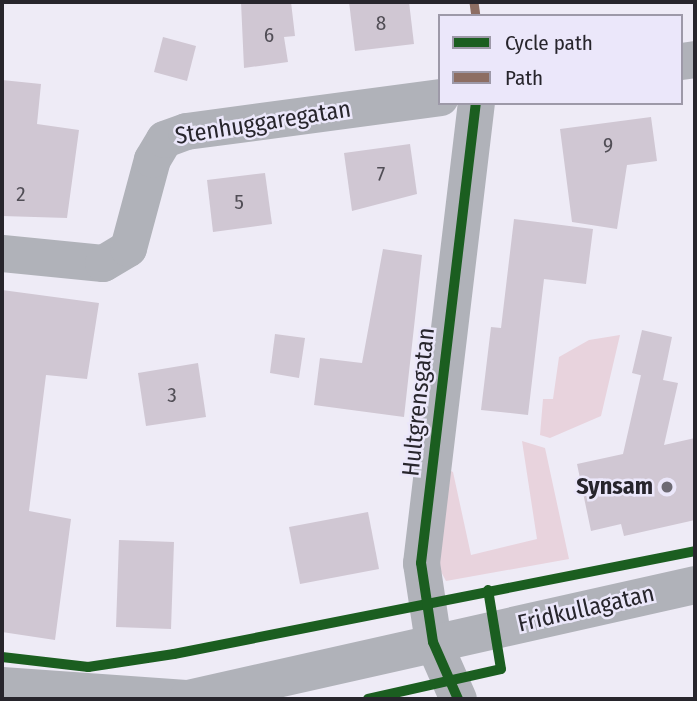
<!DOCTYPE html>
<html>
<head>
<meta charset="utf-8">
<style>
  body { margin:0 }
  #map { position:relative; width:697px; height:701px; overflow:hidden; background:#eeebf6; font-family:"Fira Sans Condensed",sans-serif }
  div>[style] { position:absolute }
  .green>* { inset:0; background:#e8d3dd }
  .building>* { inset:0; background:#d0c7d3 }
  .minor>* { height:37px; margin:-18.5px; padding:0 18.5px; transform-origin:18.5px; border-radius:18.5px; background:#b0b2b9 }
  .tertiary>* { height:38px; margin:-19px; padding:0 19px; transform-origin:19px; border-radius:19px; background:#b0b2b9 }
  .quiet>* { height:9px; margin-top:-4.5px; transform-origin:0; background:repeating-linear-gradient(90deg,#8d6e63 0 18px,transparent 0 27px) }
  .cycleway>* { height:10px; margin:-5px; padding:0 5px; transform-origin:5px; border-radius:5px; background:#1b5e20 }
  .dots>* { width:19px; height:19px; translate:-50% -50%; box-sizing:border-box; border:4px solid #ebe7fa; border-radius:50% }
  span { translate:-50% -50%; white-space:nowrap; text-align:center; line-height:1.15; -webkit-text-stroke:5px #ebe7fa; paint-order:stroke }
  .number-label { font-size:21px; color:#514e56 }
  .number-label span { -webkit-text-stroke-width:0 }
  .street-label { font-size:24px; color:#27252c }
  .poi-label { font-size:24px; color:#27252c; font-weight:700 }
  .right { translate:-100% -50%; text-align:right }
  .frame { position:absolute; inset:0; border:4px solid #27252c; pointer-events:none }
  .legend { position:absolute; left:438px; top:14px; width:245px; height:91px; box-sizing:border-box; background:#ebe7fa; border:2px solid #9d99a8; margin:0; padding:9px 12px; list-style:none; font-size:21px; color:#27252c }
  .legend li { display:flex; align-items:center; gap:14px; height:35px }
  .legend b { width:35px; border:2px solid #9d99a8 }
</style>
</head>
<body>
<div id="map">
  <div class="green">
    <div style="clip-path:polygon(620px 335px,601px 416px,550px 438px,540px 435px,543px 399px,553px 399px,559px 357px,589px 340px)"></div>
    <div style="clip-path:polygon(522px 441px,545px 448px,569px 559px,446px 581px,439px 568px,447px 469px,453px 472px,471px 555px,537px 539px)"></div>
  </div>
  <div class="building">
    <div style="clip-path:polygon(241px 2px,291px 2px,295px 36px,284px 37px,288px 62px,244px 68px)"></div>
    <div style="clip-path:polygon(349px 2px,409px 2px,414px 44px,355px 51px)"></div>
    <div style="clip-path:polygon(163px 37px,196px 46px,187px 81px,154px 72px)"></div>
    <div style="clip-path:polygon(2px 80px,41px 84px,37px 124px,79px 130px,67px 218px,2px 216px)"></div>
    <div style="clip-path:polygon(651px 117px,657px 161px,627px 165px,617px 229px,572px 222px,560px 129px)"></div>
    <div style="clip-path:polygon(410px 144px,417px 194px,352px 211px,344px 153px)"></div>
    <div style="clip-path:polygon(265px 173px,272px 224px,213px 232px,207px 180px)"></div>
    <div style="clip-path:polygon(514px 219px,593px 229px,586px 284px,544px 279px,528px 415px,481px 410px,491px 327px,501px 328px)"></div>
    <div style="clip-path:polygon(383px 249px,422px 255px,404px 417px,314px 405px,320px 358px,362px 363px)"></div>
    <div style="clip-path:polygon(2px 290px,99px 303px,87px 379px,46px 375px,29px 511px,71px 519px,55px 640px,2px 632px)"></div>
    <div style="clip-path:polygon(642px 330px,672px 337px,663px 380px,678px 383px,664px 445px,695px 438px,695px 520px,624px 536px,621px 524px,591px 531px,577px 464px,623px 454px,641px 375px,652px 378px,632px 373px)"></div>
    <div style="clip-path:polygon(275px 334px,305px 338px,299px 378px,270px 373px)"></div>
    <div style="clip-path:polygon(198px 363px,206px 417px,146px 426px,138px 373px)"></div>
    <div style="clip-path:polygon(368px 512px,379px 569px,300px 584px,289px 527px)"></div>
    <div style="clip-path:polygon(119px 540px,174px 542px,171px 629px,116px 627px)"></div>
  </div>
  <div class="minor">
    <div style="left:681px;top:61px;width:14px;rotate:-8deg"></div>
    <div style="left:2px;top:253px;width:101px;rotate:5.7deg"></div>
    <div style="left:103px;top:263px;width:29px;rotate:-31deg"></div>
    <div style="left:128px;top:248px;width:92px;rotate:-74.9deg"></div>
    <div style="left:152px;top:159px;width:23px;rotate:-59deg"></div>
    <div style="left:164px;top:139px;width:23px;rotate:-20deg"></div>
    <div style="left:186px;top:131px;width:256px;rotate:-7.6deg"></div>
    <div style="left:458px;top:699px;width:62px;rotate:-113.7deg"></div>
    <div style="left:433px;top:642px;width:80px;rotate:-98.6deg"></div>
    <div style="left:421px;top:563px;width:463px;rotate:-83.2deg"></div>
  </div>
  <div class="tertiary">
    <div style="left:2px;top:686px;width:188px;rotate:4deg"></div>
    <div style="left:188px;top:699px;width:520px;rotate:-12.67deg"></div>
  </div>
  <div class="quiet">
    <div style="left:474px;top:2px;width:14px;rotate:82deg"></div>
  </div>
  <div class="cycleway">
    <div style="left:2px;top:657px;width:87px;rotate:6.6deg"></div>
    <div style="left:88px;top:667px;width:87px;rotate:-8.6deg"></div>
    <div style="left:174px;top:654px;width:531px;rotate:-11.18deg"></div>
    <div style="left:368px;top:699px;width:136px;rotate:-12.7deg"></div>
    <div style="left:501px;top:669px;width:80px;rotate:-99.3deg"></div>
    <div style="left:458px;top:699px;width:62px;rotate:-113.7deg"></div>
    <div style="left:433px;top:642px;width:80px;rotate:-98.6deg"></div>
    <div style="left:421px;top:563px;width:463px;rotate:-83.2deg"></div>
  </div>
  <div class="dots">
    <div style="left:667px;top:487px;background:#6d6a73"></div>
  </div>
  <div class="number-label">
    <span style="left:381px;top:23px">8</span>
    <span style="left:269px;top:35px">6</span>
    <span style="left:608px;top:145px">9</span>
    <span style="left:381px;top:174px">7</span>
    <span style="left:21px;top:194px">2</span>
    <span style="left:239px;top:202px">5</span>
    <span style="left:172px;top:395px">3</span>
  </div>
  <div class="street-label">
    <span style="left:263px;top:123px;rotate:-9deg">Stenhuggaregatan</span>
    <span style="left:419px;top:402px;rotate:-84deg">Hultgrensgatan</span>
    <span style="left:586px;top:609px;rotate:-13deg">Fridkullagatan</span>
  </div>
  <div class="poi-label">
    <span class="right" style="left:653px;top:487px">Synsam</span>
  </div>
  <div class="frame"></div>
  <ul class="legend">
  <li><b style="height:9px;background:#1b5e20"></b>Cycle path</li>
  <li><b style="height:9px;background:#8d6e63"></b>Path</li>
  </ul>
</div>
</body>
</html>
